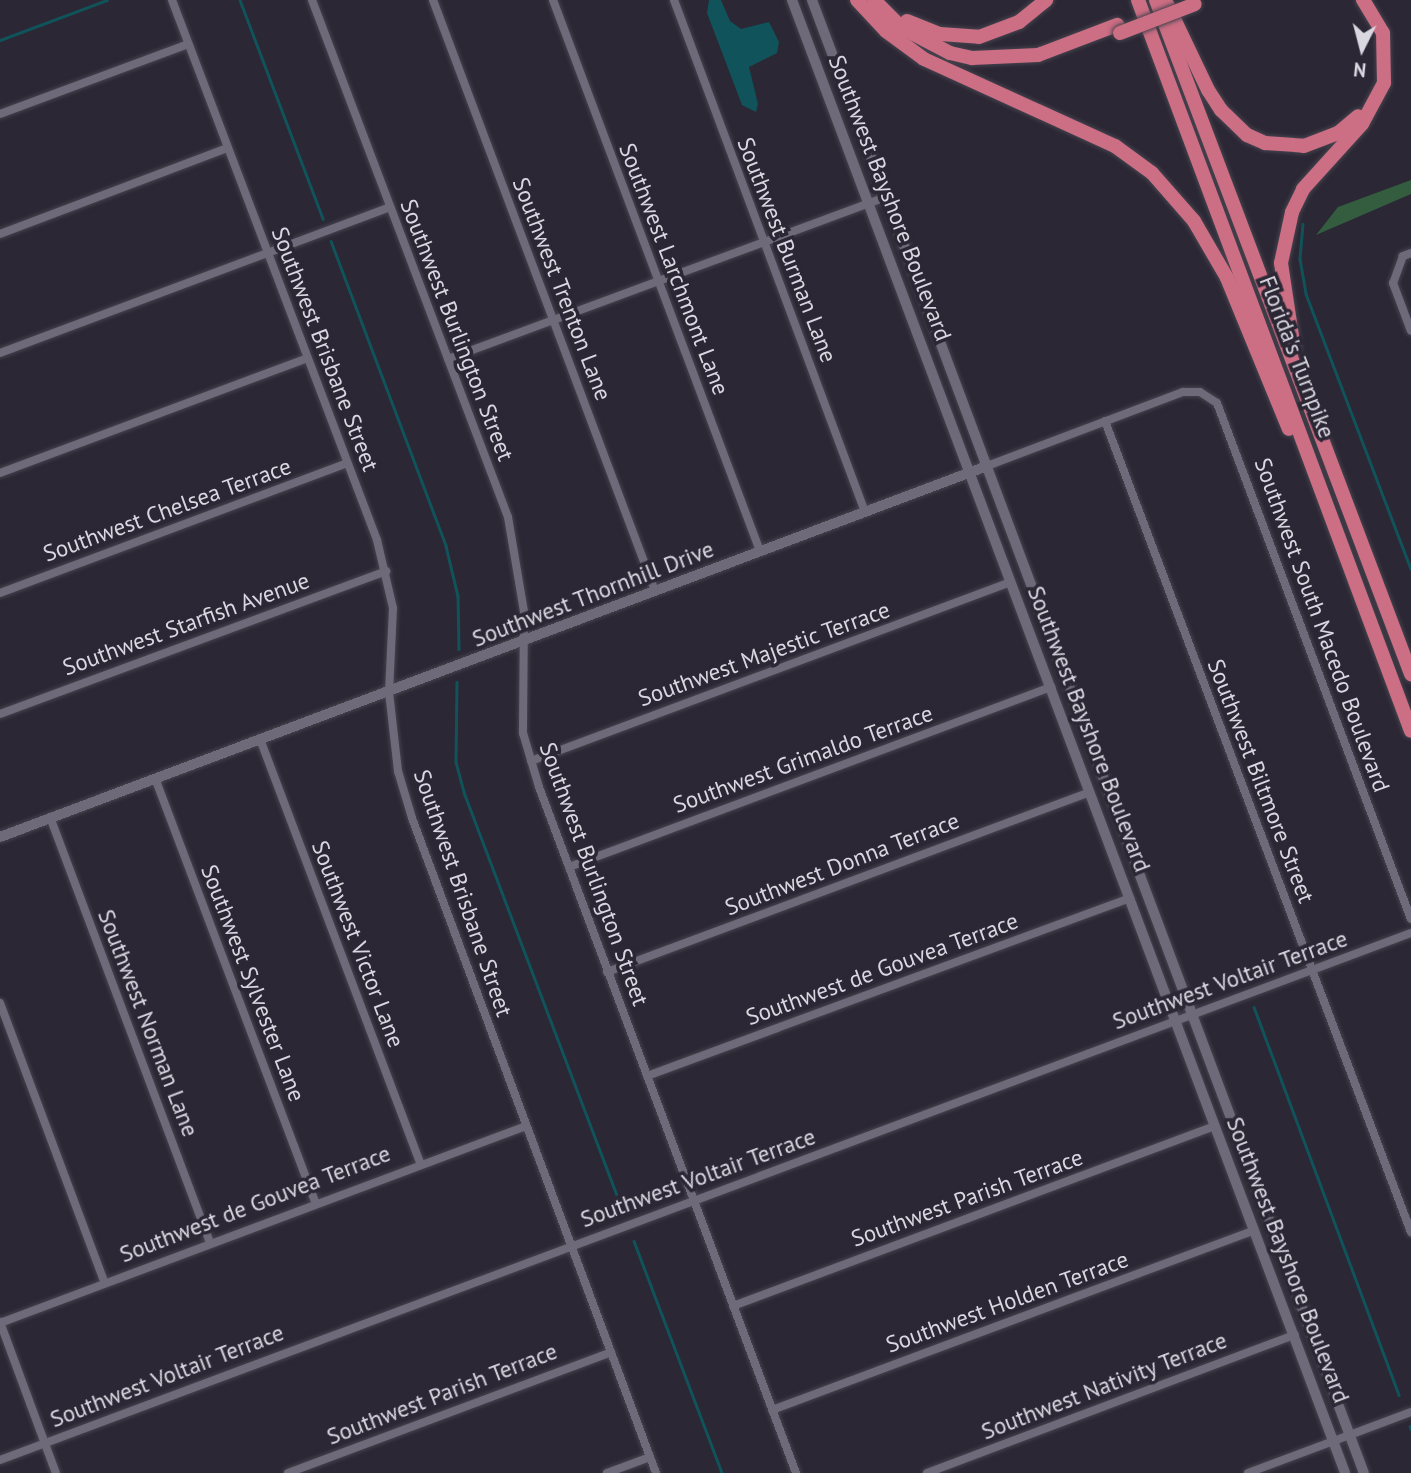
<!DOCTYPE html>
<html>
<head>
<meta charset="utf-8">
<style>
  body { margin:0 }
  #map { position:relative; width:1411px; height:1473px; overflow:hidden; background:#2b2734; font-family:"PT Sans",sans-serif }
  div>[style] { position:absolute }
  .green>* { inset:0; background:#345d40 }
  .water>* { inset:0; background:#11535a }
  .stream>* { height:2.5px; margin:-1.25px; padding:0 1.25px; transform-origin:1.25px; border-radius:1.25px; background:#11535a }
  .roads { filter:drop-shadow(0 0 2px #46434e) drop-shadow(0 0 2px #46434e) }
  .minor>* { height:8px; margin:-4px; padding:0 4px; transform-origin:4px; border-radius:4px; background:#6e6a7a }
  .tertiary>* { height:10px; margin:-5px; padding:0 5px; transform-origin:5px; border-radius:5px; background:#6e6a7a }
  .secondary>* { height:10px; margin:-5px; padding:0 5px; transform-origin:5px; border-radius:5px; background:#6e6a7a }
  .motorway>* { height:14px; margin:-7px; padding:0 7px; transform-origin:7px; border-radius:7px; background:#cc6e84 }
  .bridges { filter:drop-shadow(0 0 2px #46434e) drop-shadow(0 0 2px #46434e) }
  .motorway-bridge>* { height:14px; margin:-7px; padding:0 7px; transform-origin:7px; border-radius:7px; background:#cc6e84 }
  span { translate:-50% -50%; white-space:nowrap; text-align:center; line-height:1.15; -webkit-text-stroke:7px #2b2734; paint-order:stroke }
  .street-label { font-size:23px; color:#d9d7e0 }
  .north { position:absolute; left:1327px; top:14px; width:70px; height:70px; -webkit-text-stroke:5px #2b2734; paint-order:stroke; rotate:186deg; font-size:19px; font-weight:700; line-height:28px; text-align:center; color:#d9d7e0 }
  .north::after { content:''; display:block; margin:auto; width:24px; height:32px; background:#d9d7e0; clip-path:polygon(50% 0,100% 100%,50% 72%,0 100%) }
</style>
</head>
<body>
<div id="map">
  <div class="green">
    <div style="clip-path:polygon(1411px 180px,1411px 194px,1316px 235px,1338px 207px)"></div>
  </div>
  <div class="water">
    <div style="clip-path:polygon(709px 0,721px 0,730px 21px,741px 29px,769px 22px,779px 42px,777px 53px,749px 67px,758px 104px,756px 112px,742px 105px,707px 13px)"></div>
  </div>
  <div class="stream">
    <div style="left:240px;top:0;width:234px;rotate:69.2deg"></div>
    <div style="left:0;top:40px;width:114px;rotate:-20.5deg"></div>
    <div style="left:1303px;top:224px;width:35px;rotate:95deg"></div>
    <div style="left:1300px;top:259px;width:36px;rotate:80deg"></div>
    <div style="left:1306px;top:294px;width:294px;rotate:69.1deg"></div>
    <div style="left:331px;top:241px;width:326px;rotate:69.3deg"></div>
    <div style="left:446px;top:546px;width:51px;rotate:76.5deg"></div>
    <div style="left:458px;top:596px;width:53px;rotate:88.9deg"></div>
    <div style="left:457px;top:682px;width:80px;rotate:90.7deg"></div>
    <div style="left:456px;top:762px;width:34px;rotate:75deg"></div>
    <div style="left:465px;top:795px;width:448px;rotate:69.2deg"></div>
    <div style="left:1254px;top:1007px;width:414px;rotate:69.5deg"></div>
    <div style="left:634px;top:1241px;width:248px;rotate:69.2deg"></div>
    <div style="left:1410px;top:1426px;width:3px;rotate:72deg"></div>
  </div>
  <div class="roads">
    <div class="minor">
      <div style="left:172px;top:0;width:578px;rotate:69.21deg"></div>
      <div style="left:377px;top:540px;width:70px;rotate:76.8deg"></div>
      <div style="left:393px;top:608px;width:84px;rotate:92.7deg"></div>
      <div style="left:389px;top:692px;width:80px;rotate:83.5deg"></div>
      <div style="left:398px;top:771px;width:49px;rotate:73.4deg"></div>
      <div style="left:412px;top:818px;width:699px;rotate:69.57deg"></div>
      <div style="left:312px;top:0;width:553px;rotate:69.24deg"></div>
      <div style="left:508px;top:517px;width:96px;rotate:80.4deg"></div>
      <div style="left:524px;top:612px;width:121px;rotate:90.5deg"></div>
      <div style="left:523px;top:733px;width:56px;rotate:73.5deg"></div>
      <div style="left:539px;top:787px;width:733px;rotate:69.46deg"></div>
      <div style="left:433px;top:0;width:631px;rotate:69.41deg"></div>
      <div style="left:553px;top:0;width:589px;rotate:69.41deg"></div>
      <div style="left:674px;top:0;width:546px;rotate:69.54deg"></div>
      <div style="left:0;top:114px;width:201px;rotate:-20.4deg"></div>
      <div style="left:0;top:234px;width:243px;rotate:-20.7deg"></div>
      <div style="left:1411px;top:253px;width:9px;rotate:159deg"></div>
      <div style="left:1403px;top:256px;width:29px;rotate:110deg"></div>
      <div style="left:1393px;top:283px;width:51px;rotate:69.4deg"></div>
      <div style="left:0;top:353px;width:416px;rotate:-20.5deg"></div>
      <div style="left:448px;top:359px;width:466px;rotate:-20.3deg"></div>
      <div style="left:1105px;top:421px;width:867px;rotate:69.33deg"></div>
      <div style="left:987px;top:466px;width:210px;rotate:-20.7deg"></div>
      <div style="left:1183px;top:392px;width:17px"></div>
      <div style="left:1200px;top:392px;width:20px;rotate:33deg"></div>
      <div style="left:1217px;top:403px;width:551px;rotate:69.4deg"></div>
      <div style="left:0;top:473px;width:328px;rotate:-20.5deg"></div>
      <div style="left:0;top:593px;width:371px;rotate:-20.5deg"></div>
      <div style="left:0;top:714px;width:412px;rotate:-20.3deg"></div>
      <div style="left:260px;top:739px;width:453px;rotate:69.3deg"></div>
      <div style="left:531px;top:761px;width:512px;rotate:-20.45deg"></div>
      <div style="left:155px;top:778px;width:453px;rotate:69.3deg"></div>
      <div style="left:50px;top:817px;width:455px;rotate:69.4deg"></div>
      <div style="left:569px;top:867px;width:515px;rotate:-20.48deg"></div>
      <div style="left:607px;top:972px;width:515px;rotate:-20.44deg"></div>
      <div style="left:0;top:1003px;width:297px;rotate:69.5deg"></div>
      <div style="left:647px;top:1076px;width:515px;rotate:-20.23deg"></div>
      <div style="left:733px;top:1306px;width:515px;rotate:-20.48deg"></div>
      <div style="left:0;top:1322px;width:161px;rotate:69.7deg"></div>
      <div style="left:0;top:1323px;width:562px;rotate:-20.53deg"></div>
      <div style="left:772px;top:1410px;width:515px;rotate:-20.44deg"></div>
      <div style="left:0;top:1460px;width:1506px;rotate:-20.48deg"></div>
      <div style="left:288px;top:1473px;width:345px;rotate:-20.5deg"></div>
      <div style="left:607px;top:1473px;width:46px;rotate:-20.4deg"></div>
      <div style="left:927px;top:1473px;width:393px;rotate:-20.6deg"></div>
      <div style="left:1248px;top:1473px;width:174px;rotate:-20.5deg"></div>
    </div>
    <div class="tertiary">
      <div style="left:0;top:837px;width:1054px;rotate:-20.6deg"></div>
    </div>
    <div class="secondary">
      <div style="left:792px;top:0;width:1573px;rotate:69.42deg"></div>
      <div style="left:812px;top:0;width:1573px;rotate:69.46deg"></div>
    </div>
    <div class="motorway">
      <div style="left:857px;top:0;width:42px;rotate:46.9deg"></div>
      <div style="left:886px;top:31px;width:47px;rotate:36.4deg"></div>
      <div style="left:924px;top:59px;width:210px;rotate:24.5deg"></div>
      <div style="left:1115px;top:146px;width:46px;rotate:36.1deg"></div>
      <div style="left:1152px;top:173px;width:64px;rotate:48.8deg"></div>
      <div style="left:1194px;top:221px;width:66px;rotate:59.9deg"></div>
      <div style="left:1227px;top:278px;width:163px;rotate:67.7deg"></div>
      <div style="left:874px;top:0;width:40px;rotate:45deg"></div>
      <div style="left:902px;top:28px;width:54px;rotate:27.5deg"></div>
      <div style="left:950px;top:53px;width:23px;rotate:13deg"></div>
      <div style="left:972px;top:58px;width:66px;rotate:-2.6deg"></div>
      <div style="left:1038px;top:55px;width:85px;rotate:-20.8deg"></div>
      <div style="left:1138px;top:0;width:780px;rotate:69.52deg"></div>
      <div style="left:1156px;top:0;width:721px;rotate:69.28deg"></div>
      <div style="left:1167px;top:4px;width:95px;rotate:64.5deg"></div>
      <div style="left:1208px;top:90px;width:24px;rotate:57deg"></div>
      <div style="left:1221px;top:110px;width:36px;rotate:44deg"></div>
      <div style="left:1247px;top:135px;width:20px;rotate:24deg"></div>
      <div style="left:1265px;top:143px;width:39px;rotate:4deg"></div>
      <div style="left:1304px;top:146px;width:36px;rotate:-21deg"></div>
      <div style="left:1338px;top:133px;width:26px;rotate:-40deg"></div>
      <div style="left:907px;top:21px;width:35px;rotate:22deg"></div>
      <div style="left:940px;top:34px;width:39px;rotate:4deg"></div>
      <div style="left:979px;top:37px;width:43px;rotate:-20.6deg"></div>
      <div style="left:1019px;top:22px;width:35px;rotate:-39deg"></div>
      <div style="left:1294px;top:349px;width:87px;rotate:-98.6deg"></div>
      <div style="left:1281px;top:263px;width:52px;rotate:-77.8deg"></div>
      <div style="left:1292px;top:212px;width:25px;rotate:-64deg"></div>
      <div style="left:1303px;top:189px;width:88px;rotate:-47.8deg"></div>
      <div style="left:1362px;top:124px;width:47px;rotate:-61.8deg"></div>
      <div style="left:1384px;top:83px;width:50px;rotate:-91.1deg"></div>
      <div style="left:1383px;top:33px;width:39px;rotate:-121deg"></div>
    </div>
  </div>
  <div class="bridges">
    <div class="motorway-bridge">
      <div style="left:1120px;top:33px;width:80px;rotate:-21.1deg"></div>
    </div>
  </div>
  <div class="street-label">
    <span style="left:890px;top:198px;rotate:69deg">Southwest Bayshore Boulevard</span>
    <span style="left:787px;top:250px;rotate:69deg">Southwest Burman Lane</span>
    <span style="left:674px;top:269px;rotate:69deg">Southwest Larchmont Lane</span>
    <span style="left:562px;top:289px;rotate:69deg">Southwest Trenton Lane</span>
    <span style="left:457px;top:330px;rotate:69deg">Southwest Burlington Street</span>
    <span style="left:325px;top:349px;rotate:69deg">Southwest Brisbane Street</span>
    <span style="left:1297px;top:357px;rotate:69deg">Florida's Turnpike</span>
    <span style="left:167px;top:510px;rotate:-20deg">Southwest Chelsea Terrace</span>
    <span style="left:593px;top:594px;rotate:-21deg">Southwest Thornhill Drive</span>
    <span style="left:186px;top:624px;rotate:-20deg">Southwest Starfish Avenue</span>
    <span style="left:1322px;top:625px;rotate:70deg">Southwest South Macedo Boulevard</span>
    <span style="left:764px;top:654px;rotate:-20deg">Southwest Majestic Terrace</span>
    <span style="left:1089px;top:729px;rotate:69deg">Southwest Bayshore Boulevard</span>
    <span style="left:803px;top:759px;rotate:-20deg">Southwest Grimaldo Terrace</span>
    <span style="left:1261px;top:781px;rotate:69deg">Southwest Biltmore Street</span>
    <span style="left:842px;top:864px;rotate:-21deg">Southwest Donna Terrace</span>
    <span style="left:594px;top:874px;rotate:70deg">Southwest Burlington Street</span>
    <span style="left:463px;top:893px;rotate:71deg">Southwest Brisbane Street</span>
    <span style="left:358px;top:944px;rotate:69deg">Southwest Victor Lane</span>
    <span style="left:882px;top:969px;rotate:-20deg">Southwest de Gouvea Terrace</span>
    <span style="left:1230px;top:980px;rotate:-20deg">Southwest Voltair Terrace</span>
    <span style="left:253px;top:983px;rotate:69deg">Southwest Sylvester Lane</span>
    <span style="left:148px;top:1023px;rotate:69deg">Southwest Norman Lane</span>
    <span style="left:698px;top:1178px;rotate:-20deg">Southwest Voltair Terrace</span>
    <span style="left:967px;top:1198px;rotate:-20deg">Southwest Parish Terrace</span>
    <span style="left:255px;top:1204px;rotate:-21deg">Southwest de Gouvea Terrace</span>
    <span style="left:1288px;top:1260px;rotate:69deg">Southwest Bayshore Boulevard</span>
    <span style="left:1007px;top:1302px;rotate:-20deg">Southwest Holden Terrace</span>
    <span style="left:167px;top:1376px;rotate:-21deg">Southwest Voltair Terrace</span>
    <span style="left:1104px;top:1386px;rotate:-21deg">Southwest Nativity Terrace</span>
    <span style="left:442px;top:1394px;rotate:-21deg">Southwest Parish Terrace</span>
  </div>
  <div class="north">N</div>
</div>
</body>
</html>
